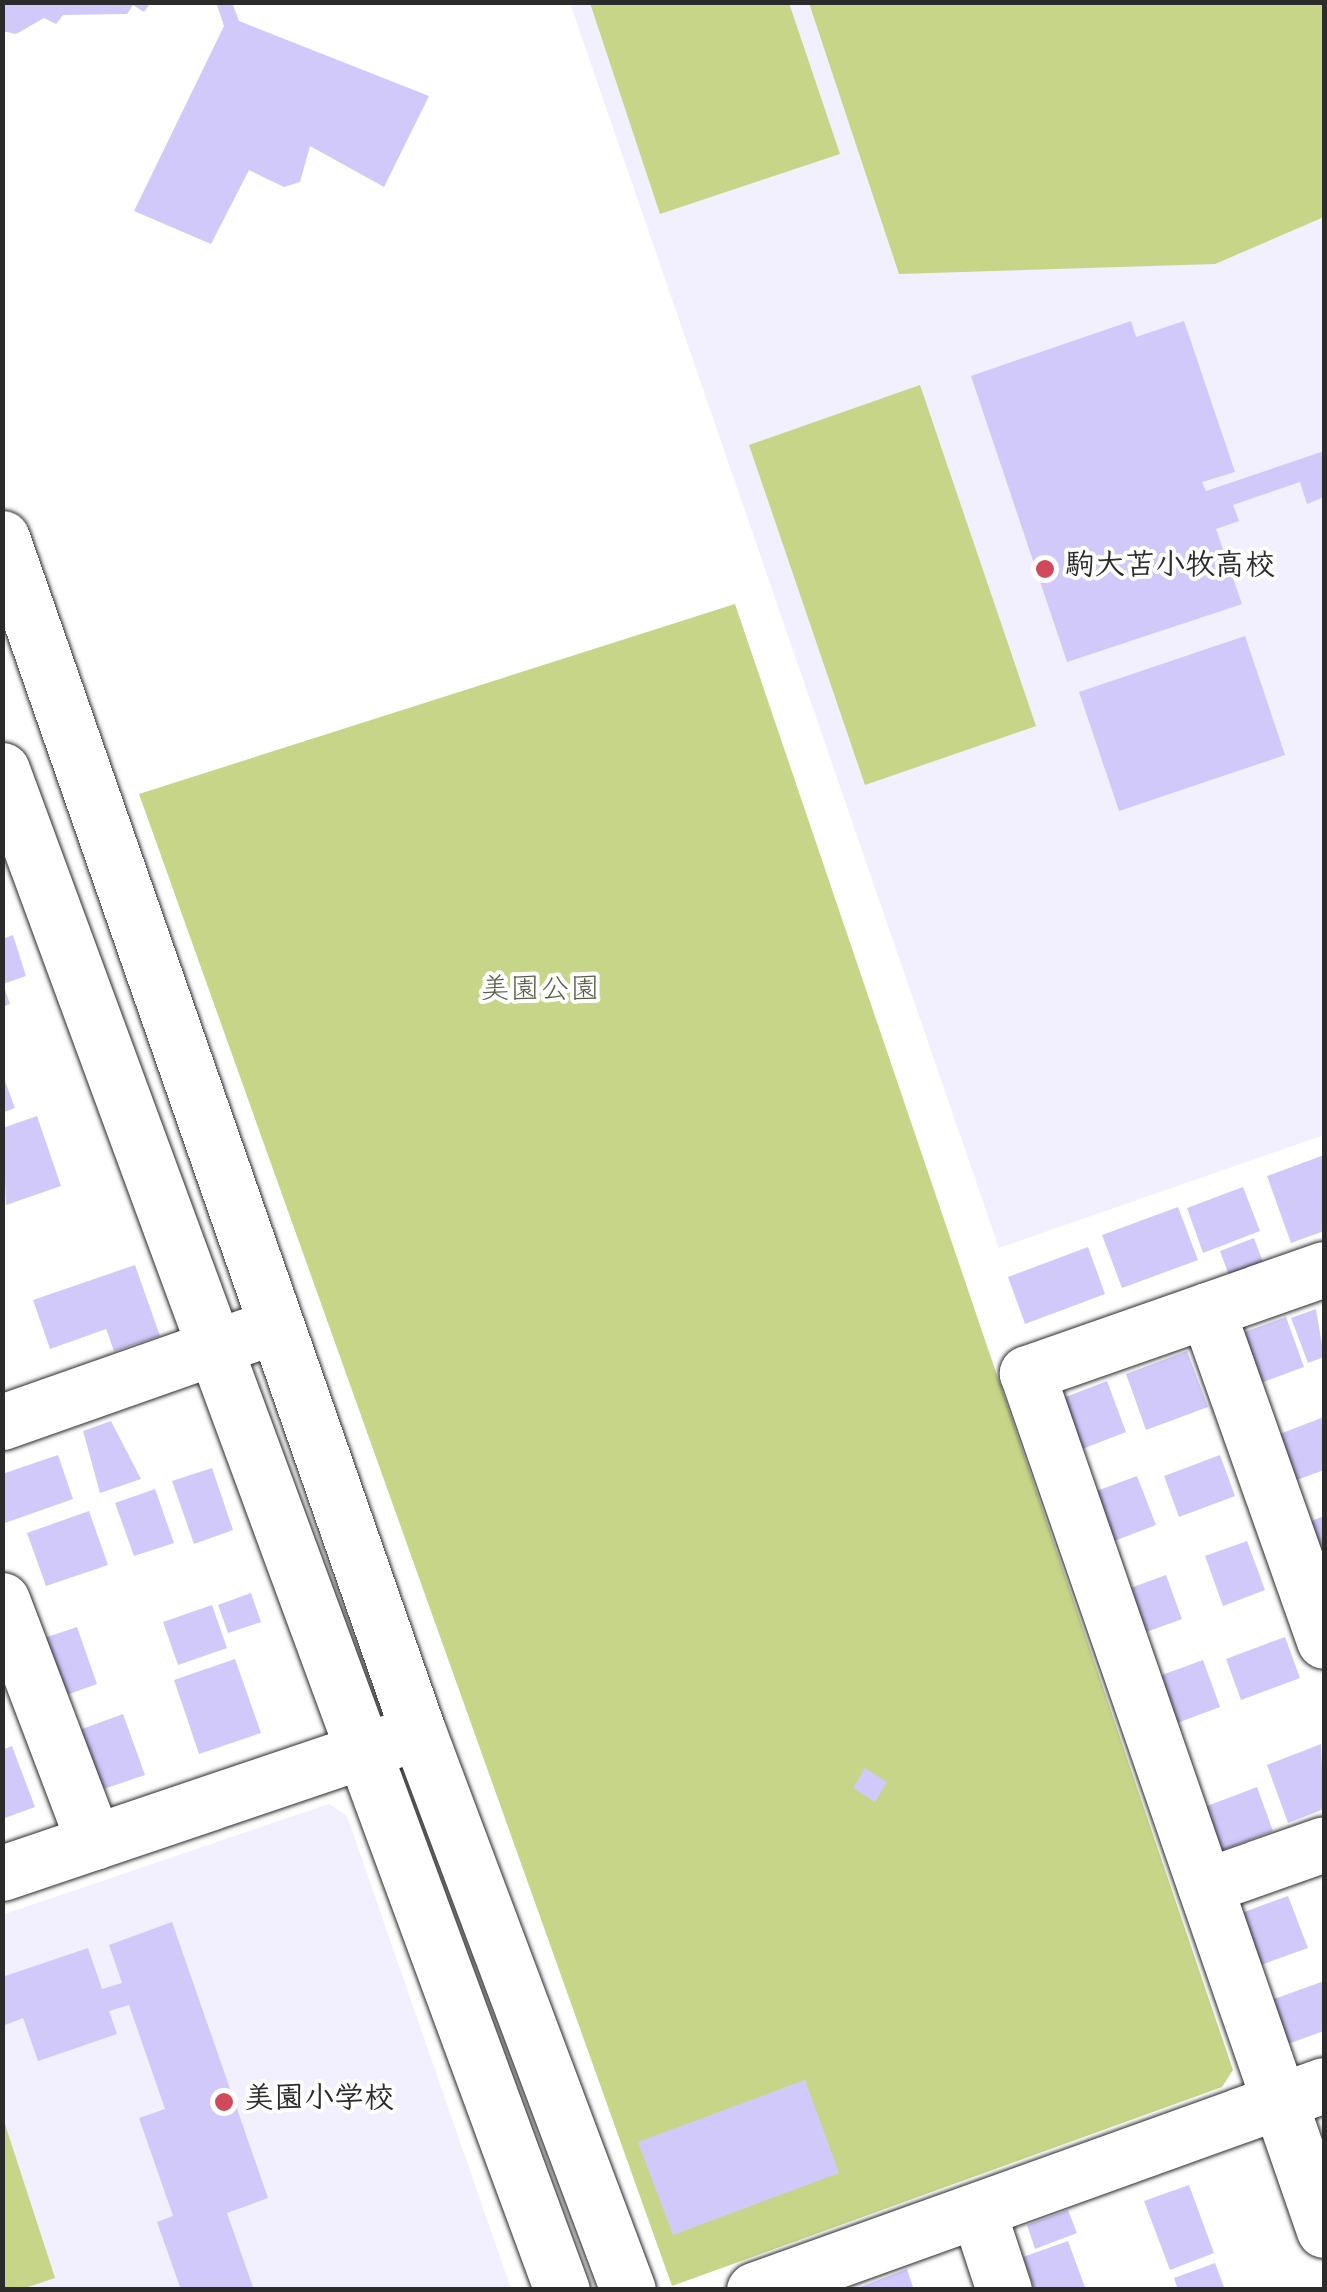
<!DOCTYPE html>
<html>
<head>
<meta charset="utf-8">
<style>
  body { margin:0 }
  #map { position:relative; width:1327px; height:2292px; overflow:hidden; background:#fff; font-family:Dekko,"Klee One",sans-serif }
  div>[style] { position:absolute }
  .built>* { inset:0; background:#f2effe }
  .green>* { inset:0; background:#c7d589 }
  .building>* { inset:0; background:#d2c9fb }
  .roads { filter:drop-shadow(0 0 2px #2b2b2b) drop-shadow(0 0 2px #2b2b2b) }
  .minor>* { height:55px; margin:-27.5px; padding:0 27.5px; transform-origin:27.5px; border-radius:27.5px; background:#fff }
  .dots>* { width:28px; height:28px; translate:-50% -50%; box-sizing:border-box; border:5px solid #fff; border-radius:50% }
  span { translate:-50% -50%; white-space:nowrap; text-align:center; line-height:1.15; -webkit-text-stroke:8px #fff; paint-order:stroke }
  .poi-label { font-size:30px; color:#2b2b2b; font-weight:700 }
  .left { translate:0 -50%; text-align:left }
  .park-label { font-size:30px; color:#5a5e47 }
  .frame { position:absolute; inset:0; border:5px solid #2b2b2b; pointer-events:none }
</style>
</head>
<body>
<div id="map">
  <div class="built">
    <div style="clip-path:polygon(570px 3px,1324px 3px,1324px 1135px,999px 1248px)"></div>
    <div style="clip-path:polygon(329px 1804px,347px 1816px,511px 2289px,3px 2289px,2px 1915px)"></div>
  </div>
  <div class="green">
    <div style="clip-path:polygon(590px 3px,789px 3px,840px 154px,660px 214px)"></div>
    <div style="clip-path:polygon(809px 3px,1324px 3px,1324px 217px,1215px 264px,899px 274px)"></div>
    <div style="clip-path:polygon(920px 385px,1036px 726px,865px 785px,749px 445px)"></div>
    <div style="clip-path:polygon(735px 604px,1233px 2070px,1222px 2087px,672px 2286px,139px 794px)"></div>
    <div style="clip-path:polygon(3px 2118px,55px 2278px,22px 2289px,3px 2289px)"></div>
  </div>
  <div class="building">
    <div style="clip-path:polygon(2px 2px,151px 2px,144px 12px,133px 5px,127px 14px,63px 15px,56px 24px,44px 18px,16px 34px,2px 31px)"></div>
    <div style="clip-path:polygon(216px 2px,232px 2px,239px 21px,429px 96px,384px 187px,310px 146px,300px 182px,284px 187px,249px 170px,211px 244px,134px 211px,224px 26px)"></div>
    <div style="clip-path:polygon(1131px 321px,1136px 337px,1184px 321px,1235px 472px,1202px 482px,1206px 491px,1324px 451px,1324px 497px,1307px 504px,1300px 482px,1233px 505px,1239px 521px,1216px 529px,1242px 604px,1067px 662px,971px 376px)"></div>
    <div style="clip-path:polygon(1245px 636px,1285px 755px,1119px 811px,1079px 692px)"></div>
    <div style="clip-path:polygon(13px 935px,26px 976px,3px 984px,10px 1004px,2px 1007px,2px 939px)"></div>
    <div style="clip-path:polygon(2px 1073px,15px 1108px,2px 1113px)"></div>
    <div style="clip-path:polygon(37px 1116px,61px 1186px,6px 1205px,3px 1128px)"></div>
    <div style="clip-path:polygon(1324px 1155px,1324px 1231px,1291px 1243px,1267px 1176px)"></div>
    <div style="clip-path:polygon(1243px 1187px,1260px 1231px,1203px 1253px,1187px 1208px)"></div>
    <div style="clip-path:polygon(1178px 1207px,1198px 1260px,1122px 1288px,1102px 1235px)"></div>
    <div style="clip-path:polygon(1254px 1238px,1264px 1265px,1230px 1278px,1220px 1251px)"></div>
    <div style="clip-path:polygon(1088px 1247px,1105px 1294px,1025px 1324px,1008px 1277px)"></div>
    <div style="clip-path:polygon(135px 1265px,160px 1336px,114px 1351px,106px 1329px,50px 1349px,33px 1300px)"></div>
    <div style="clip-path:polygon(1316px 1309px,1324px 1357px,1308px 1363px,1291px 1318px)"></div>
    <div style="clip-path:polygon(1286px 1317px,1304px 1367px,1258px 1384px,1239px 1334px)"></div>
    <div style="clip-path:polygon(1187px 1351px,1208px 1407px,1146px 1430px,1126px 1374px)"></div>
    <div style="clip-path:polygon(1107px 1381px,1126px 1432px,1077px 1451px,1058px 1400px)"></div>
    <div style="clip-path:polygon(1324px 1417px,1324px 1470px,1294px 1481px,1277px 1435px)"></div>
    <div style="clip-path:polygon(111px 1421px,141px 1479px,100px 1493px,83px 1431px)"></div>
    <div style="clip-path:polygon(58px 1455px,73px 1499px,2px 1524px,2px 1474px)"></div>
    <div style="clip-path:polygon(1220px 1455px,1235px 1496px,1179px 1517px,1164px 1476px)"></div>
    <div style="clip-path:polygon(212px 1468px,233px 1530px,194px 1544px,172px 1481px)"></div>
    <div style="clip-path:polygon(1137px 1476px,1156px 1525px,1109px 1543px,1091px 1493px)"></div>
    <div style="clip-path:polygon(155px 1489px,174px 1543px,134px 1556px,115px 1503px)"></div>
    <div style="clip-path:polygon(89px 1511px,108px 1565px,46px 1586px,27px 1533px)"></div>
    <div style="clip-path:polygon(1324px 1516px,1324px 1562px,1309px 1522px)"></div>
    <div style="clip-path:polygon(1247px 1541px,1265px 1590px,1223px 1606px,1205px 1556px)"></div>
    <div style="clip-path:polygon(1166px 1575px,1182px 1619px,1141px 1634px,1125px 1590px)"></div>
    <div style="clip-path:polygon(251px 1593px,261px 1622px,228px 1633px,218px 1605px)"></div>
    <div style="clip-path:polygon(212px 1605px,227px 1648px,178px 1665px,163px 1622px)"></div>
    <div style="clip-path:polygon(77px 1627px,97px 1684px,58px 1698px,38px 1640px)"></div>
    <div style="clip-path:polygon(1285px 1637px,1300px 1678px,1241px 1700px,1226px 1659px)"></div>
    <div style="clip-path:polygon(235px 1659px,261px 1733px,199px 1754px,174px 1680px)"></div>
    <div style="clip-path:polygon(1203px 1660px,1220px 1707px,1169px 1726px,1151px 1679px)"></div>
    <div style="clip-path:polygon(123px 1714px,145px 1775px,95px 1792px,74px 1732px)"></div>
    <div style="clip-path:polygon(1321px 1744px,1324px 1809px,1288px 1823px,1267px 1765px)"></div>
    <div style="clip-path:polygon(12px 1746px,35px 1807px,2px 1819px,2px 1750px)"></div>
    <div style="clip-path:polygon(865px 1768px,887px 1782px,875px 1802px,853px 1788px)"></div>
    <div style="clip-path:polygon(1257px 1787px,1273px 1831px,1210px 1855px,1194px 1811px)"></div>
    <div style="clip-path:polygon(1288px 1896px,1308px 1948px,1255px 1967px,1236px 1915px)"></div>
    <div style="clip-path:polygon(172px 1922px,268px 2198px,227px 2213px,254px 2290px,181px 2290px,157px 2222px,173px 2216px,139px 2118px,165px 2109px,129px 2005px,109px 2011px,117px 2034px,38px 2061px,23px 2018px,5px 2025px,2px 2017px,2px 1977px,88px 1948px,102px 1989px,122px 1983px,109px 1945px)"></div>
    <div style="clip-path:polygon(1324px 1981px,1324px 2031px,1282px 2046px,1266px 2002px)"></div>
    <div style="clip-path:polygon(805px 2080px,839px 2173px,673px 2235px,638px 2142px)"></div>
    <div style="clip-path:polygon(1189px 2185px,1214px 2253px,1170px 2270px,1144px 2201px)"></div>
    <div style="clip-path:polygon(1068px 2210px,1077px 2233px,1035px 2249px,1027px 2225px)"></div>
    <div style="clip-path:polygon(1068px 2241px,1086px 2290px,1035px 2290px,1023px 2257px)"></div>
    <div style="clip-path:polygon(1215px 2263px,1225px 2290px,1178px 2290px,1174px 2278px)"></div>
    <div style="clip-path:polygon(907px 2269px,914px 2290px,855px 2290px,855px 2289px)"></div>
  </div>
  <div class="roads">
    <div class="minor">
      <div style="left:2px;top:538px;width:1263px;rotate:70.78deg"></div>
      <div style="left:418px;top:1731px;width:597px;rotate:69.41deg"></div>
      <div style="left:2px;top:770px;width:1620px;rotate:69.78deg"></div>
      <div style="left:1324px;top:1269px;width:315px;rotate:160.7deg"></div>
      <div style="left:1027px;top:1373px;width:907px;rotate:70.89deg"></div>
      <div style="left:1207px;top:1310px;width:351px;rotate:70.5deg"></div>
      <div style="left:2px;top:1422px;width:270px;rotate:-19.4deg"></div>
      <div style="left:2px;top:1600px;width:259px;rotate:69.2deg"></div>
      <div style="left:2px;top:1873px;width:418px;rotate:-18.7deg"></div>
      <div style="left:1205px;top:1886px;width:126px;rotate:-19.4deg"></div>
      <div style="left:978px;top:2211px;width:83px;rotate:71.8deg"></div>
      <div style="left:754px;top:2290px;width:606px;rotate:-19.78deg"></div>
    </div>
  </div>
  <div class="dots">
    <div style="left:1045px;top:569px;background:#d1495b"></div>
    <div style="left:224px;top:2102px;background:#d1495b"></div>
  </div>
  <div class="poi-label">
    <span class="left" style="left:1065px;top:569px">駒大苫小牧高校</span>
    <span class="left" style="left:244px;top:2102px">美園小学校</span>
  </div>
  <div class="park-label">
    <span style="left:540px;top:993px">美園公園</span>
  </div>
  <div class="frame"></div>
</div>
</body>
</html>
